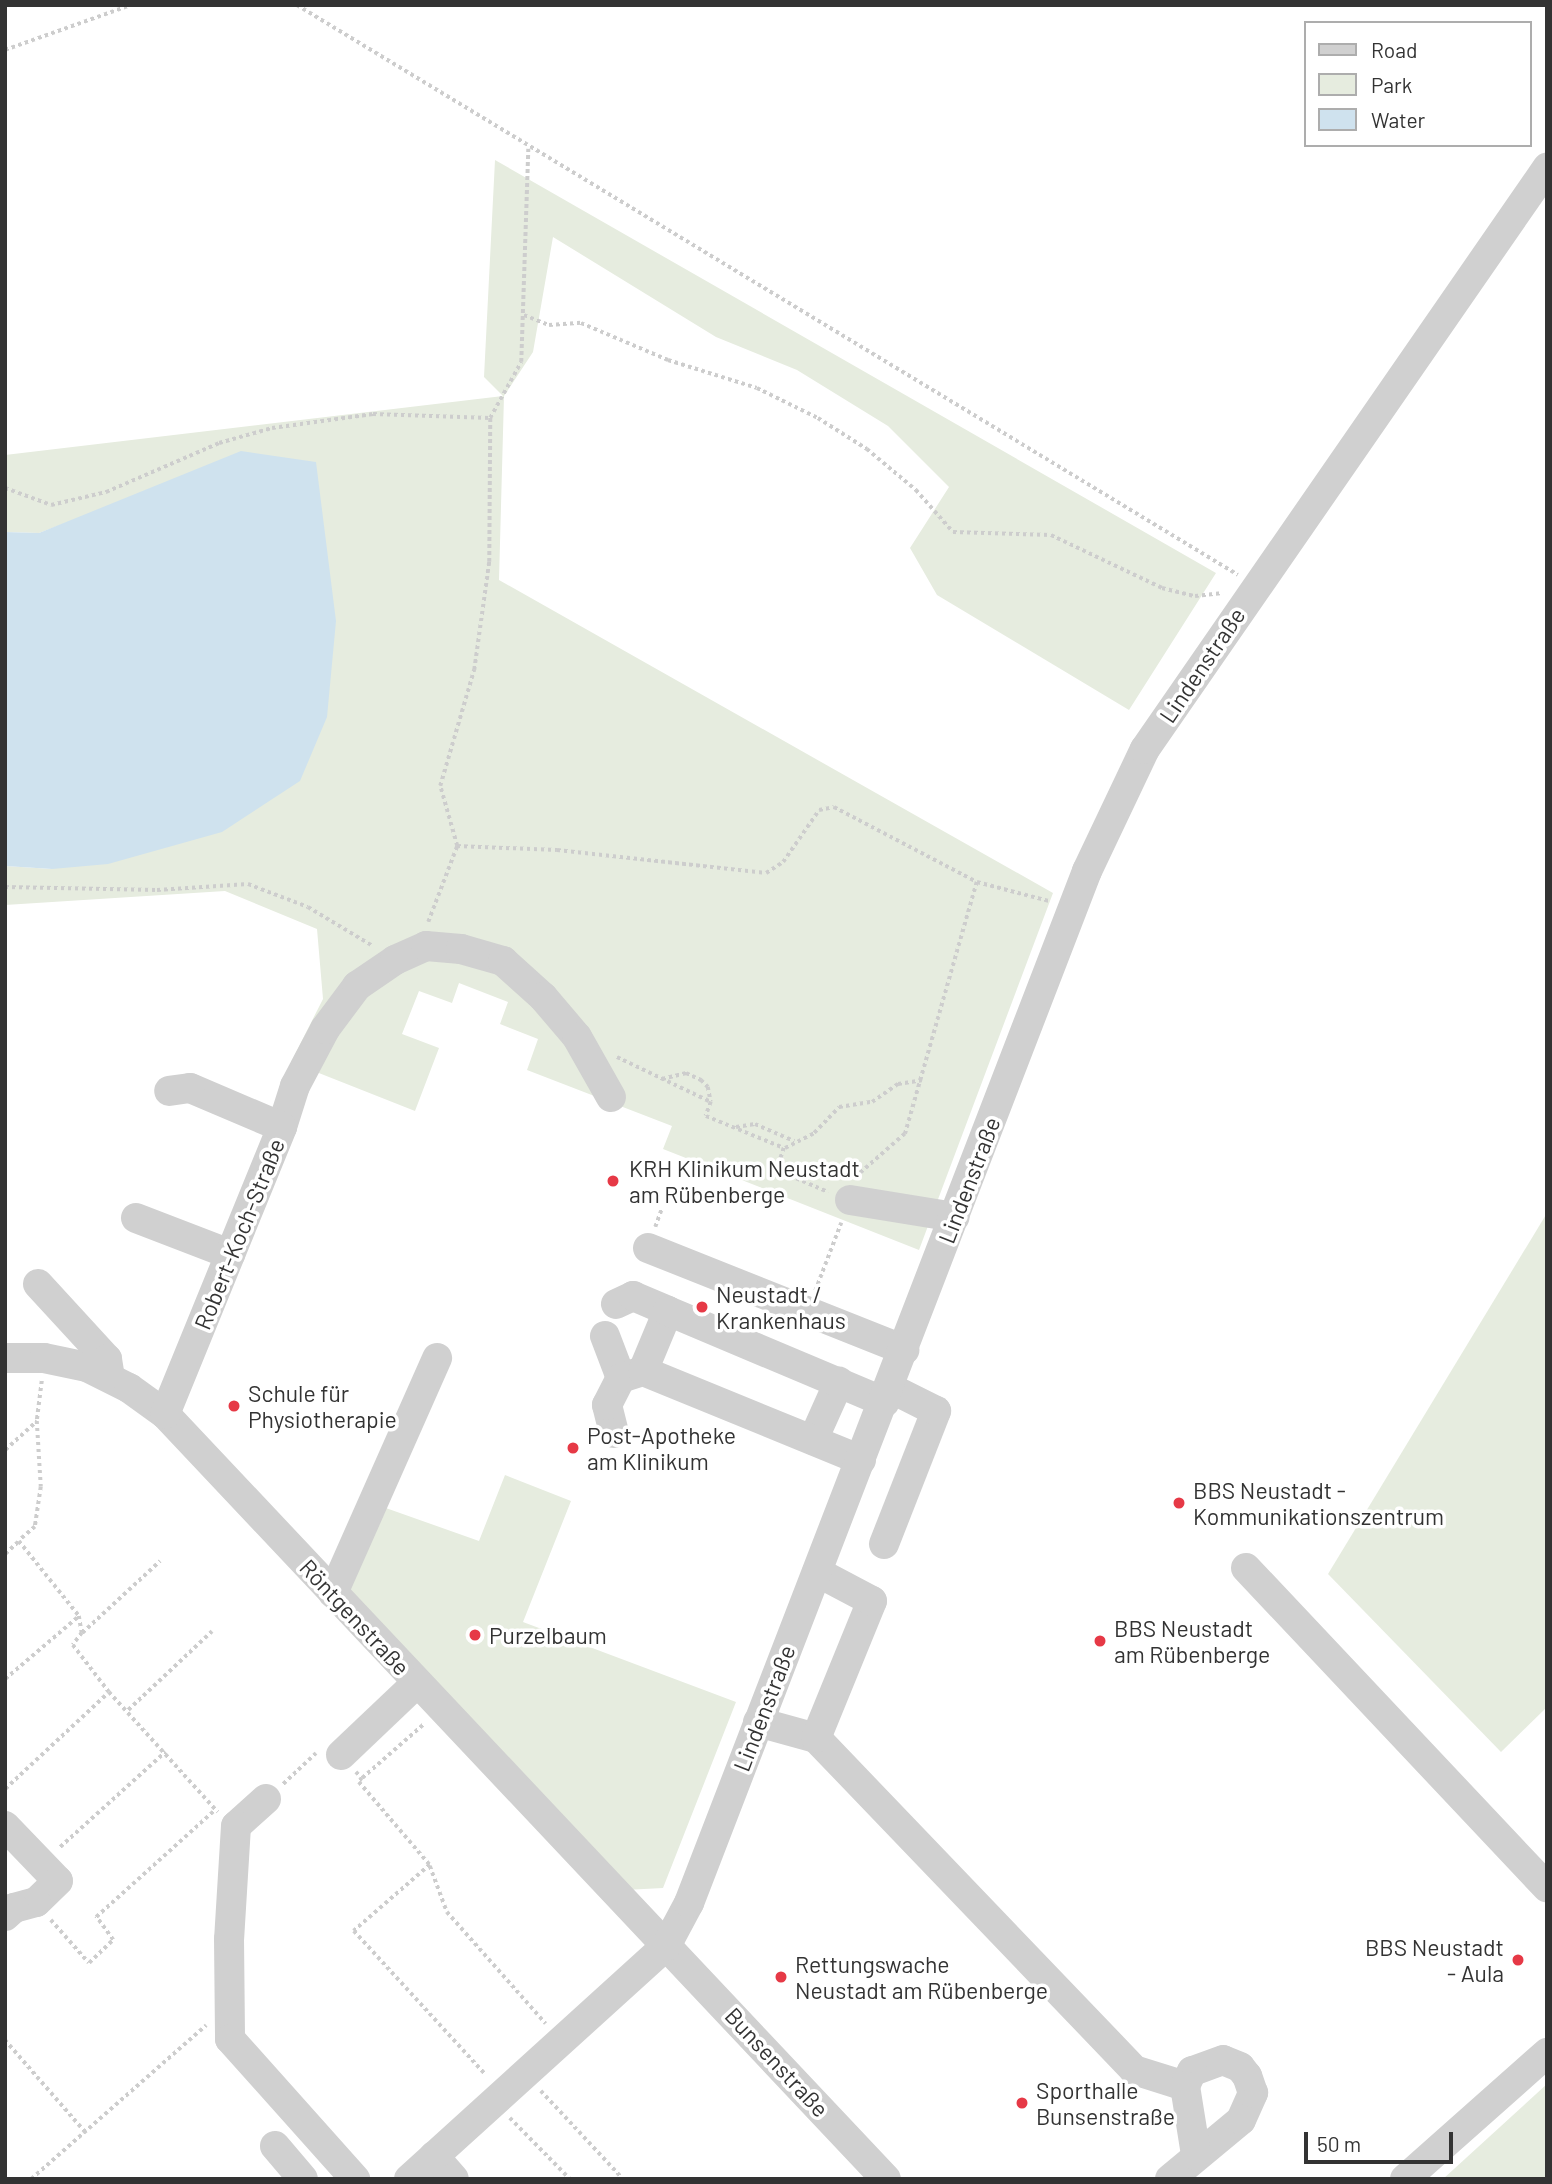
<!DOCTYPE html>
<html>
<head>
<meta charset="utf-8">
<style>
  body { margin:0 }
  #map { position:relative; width:1552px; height:2184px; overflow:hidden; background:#fff; font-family:Barlow,sans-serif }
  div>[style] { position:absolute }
  .green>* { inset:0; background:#e6ecdf }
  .water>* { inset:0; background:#cfe2ee }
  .path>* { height:3.5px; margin-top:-1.75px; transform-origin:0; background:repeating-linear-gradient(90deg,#cdcdcd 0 3.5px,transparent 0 7px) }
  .minor>* { height:30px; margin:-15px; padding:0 15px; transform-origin:15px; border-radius:15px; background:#d0d0d0 }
  .dots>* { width:19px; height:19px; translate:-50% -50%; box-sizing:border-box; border:4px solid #fff; border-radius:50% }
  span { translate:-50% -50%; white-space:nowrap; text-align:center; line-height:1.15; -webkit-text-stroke:7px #fff; paint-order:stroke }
  .street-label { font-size:23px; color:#333 }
  .poi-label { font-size:23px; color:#333 }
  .left { translate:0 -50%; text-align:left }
  .right { translate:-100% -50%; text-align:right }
  .frame { position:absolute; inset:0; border:7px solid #333; pointer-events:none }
  .legend { position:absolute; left:1304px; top:21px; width:228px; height:126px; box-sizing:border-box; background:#fff; border:2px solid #adadad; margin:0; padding:9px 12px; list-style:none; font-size:21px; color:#333 }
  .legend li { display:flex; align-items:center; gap:14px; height:35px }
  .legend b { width:35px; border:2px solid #adadad }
  .scale { position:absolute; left:1304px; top:2132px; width:149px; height:32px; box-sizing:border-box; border:4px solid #333; border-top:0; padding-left:9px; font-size:21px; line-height:24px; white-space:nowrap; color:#333; -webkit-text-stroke:5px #fff; paint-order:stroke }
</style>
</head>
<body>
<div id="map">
  <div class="green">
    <div style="clip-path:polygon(495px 160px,1216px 573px,1129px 710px,937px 595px,910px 548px,949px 487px,888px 426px,797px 370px,716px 337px,553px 237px,533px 352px,504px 396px,499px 580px,1053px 893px,919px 1250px,663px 1149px,672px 1126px,527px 1070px,538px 1039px,500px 1024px,508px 1002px,459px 983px,452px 1003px,419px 991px,402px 1034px,439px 1048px,415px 1111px,291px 1062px,323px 999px,317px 929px,225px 891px,5px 905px,5px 866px,52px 869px,131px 498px,39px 533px,5px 532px,5px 455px,503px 396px,484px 377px)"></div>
    <div style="clip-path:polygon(1547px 1213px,1547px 1707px,1501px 1752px,1328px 1574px)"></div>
    <div style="clip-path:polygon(505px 1475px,571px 1501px,523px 1622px,736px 1702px,663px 1888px,625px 1890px,345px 1590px,383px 1507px,479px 1541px)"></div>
    <div style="clip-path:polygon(1547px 2084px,1547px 2179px,1443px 2179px)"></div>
  </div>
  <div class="water">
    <div style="clip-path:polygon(241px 451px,316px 462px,336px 621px,327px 717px,300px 781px,222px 832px,108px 864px,52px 869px,5px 866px,5px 532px,39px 533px)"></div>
  </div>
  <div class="path">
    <div style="left:297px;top:5px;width:1100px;rotate:31.2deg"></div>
    <div style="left:5px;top:50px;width:134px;rotate:-19.7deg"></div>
    <div style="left:524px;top:315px;width:27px;rotate:22deg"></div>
    <div style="left:549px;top:325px;width:32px;rotate:-4deg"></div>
    <div style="left:581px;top:323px;width:95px;rotate:23deg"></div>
    <div style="left:668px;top:360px;width:93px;rotate:17.5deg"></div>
    <div style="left:757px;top:388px;width:68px;rotate:26.2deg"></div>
    <div style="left:818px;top:418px;width:58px;rotate:32.3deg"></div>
    <div style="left:867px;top:449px;width:64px;rotate:39.9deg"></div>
    <div style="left:916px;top:490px;width:56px;rotate:48.6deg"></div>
    <div style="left:953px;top:532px;width:98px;rotate:1.8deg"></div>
    <div style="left:1051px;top:535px;width:123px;rotate:25.5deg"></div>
    <div style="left:1162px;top:588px;width:34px;rotate:14deg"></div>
    <div style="left:1195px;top:596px;width:28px;rotate:-6deg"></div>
    <div style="left:5px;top:488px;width:49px;rotate:20.3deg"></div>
    <div style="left:51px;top:505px;width:57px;rotate:-13.3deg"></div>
    <div style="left:106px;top:492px;width:123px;rotate:-23.4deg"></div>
    <div style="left:219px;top:443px;width:55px;rotate:-15.8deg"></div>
    <div style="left:272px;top:428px;width:102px;rotate:-7.9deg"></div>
    <div style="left:373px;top:414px;width:117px;rotate:2deg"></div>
    <div style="left:457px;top:846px;width:100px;rotate:2.3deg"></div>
    <div style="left:557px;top:850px;width:210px;rotate:6.3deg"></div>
    <div style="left:766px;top:873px;width:20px;rotate:-33deg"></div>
    <div style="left:783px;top:862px;width:63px;rotate:-55.3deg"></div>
    <div style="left:819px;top:810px;width:15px;rotate:-11deg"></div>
    <div style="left:834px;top:807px;width:161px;rotate:27.7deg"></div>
    <div style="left:977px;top:882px;width:262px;rotate:105.9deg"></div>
    <div style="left:905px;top:1134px;width:64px;rotate:138.8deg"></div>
    <div style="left:977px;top:882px;width:74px;rotate:14.8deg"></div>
    <div style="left:5px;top:887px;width:152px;rotate:1.1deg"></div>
    <div style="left:157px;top:890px;width:91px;rotate:-3.8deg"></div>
    <div style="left:248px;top:884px;width:64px;rotate:21deg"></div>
    <div style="left:308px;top:907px;width:76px;rotate:31deg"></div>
    <div style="left:428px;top:922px;width:81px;rotate:-69.1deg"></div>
    <div style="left:457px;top:846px;width:62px;rotate:-105.8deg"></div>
    <div style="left:440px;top:786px;width:121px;rotate:-73.7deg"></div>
    <div style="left:474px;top:670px;width:109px;rotate:-82.1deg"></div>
    <div style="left:489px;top:562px;width:144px;rotate:-89.6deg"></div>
    <div style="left:490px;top:418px;width:64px;rotate:-61deg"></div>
    <div style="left:521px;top:362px;width:213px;rotate:-88.1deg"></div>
    <div style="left:617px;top:1057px;width:104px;rotate:25.6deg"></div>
    <div style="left:711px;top:1102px;width:15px;rotate:110deg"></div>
    <div style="left:706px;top:1116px;width:84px;rotate:22.3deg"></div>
    <div style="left:784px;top:1148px;width:23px;rotate:108deg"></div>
    <div style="left:777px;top:1170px;width:56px;rotate:23.3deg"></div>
    <div style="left:662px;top:1079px;width:25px;rotate:-14deg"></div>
    <div style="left:686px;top:1073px;width:17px;rotate:25deg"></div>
    <div style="left:701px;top:1080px;width:10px;rotate:45deg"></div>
    <div style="left:708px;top:1087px;width:15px;rotate:79deg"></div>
    <div style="left:736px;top:1127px;width:19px;rotate:-9deg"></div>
    <div style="left:755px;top:1124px;width:43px;rotate:23.6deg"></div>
    <div style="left:785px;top:1148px;width:33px;rotate:-27deg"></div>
    <div style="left:814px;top:1133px;width:36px;rotate:-46deg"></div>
    <div style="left:839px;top:1107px;width:33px;rotate:-9deg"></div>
    <div style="left:872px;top:1102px;width:32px;rotate:-35deg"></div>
    <div style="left:898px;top:1084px;width:24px;rotate:-9deg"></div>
    <div style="left:655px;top:1227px;width:20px;rotate:-70deg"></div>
    <div style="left:815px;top:1291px;width:73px;rotate:-69.1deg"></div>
    <div style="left:42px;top:1381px;width:40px;rotate:97.1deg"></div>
    <div style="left:37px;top:1421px;width:66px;rotate:86.5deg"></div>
    <div style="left:41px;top:1487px;width:40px;rotate:98.5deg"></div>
    <div style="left:35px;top:1527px;width:21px;rotate:139deg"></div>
    <div style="left:19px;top:1541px;width:96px;rotate:51.3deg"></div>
    <div style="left:79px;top:1616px;width:17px;rotate:80deg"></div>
    <div style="left:82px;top:1633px;width:15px;rotate:127deg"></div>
    <div style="left:73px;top:1645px;width:59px;rotate:52.5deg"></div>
    <div style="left:109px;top:1692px;width:162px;rotate:47.8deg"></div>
    <div style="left:5px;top:1450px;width:43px;rotate:-42.2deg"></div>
    <div style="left:5px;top:1554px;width:19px;rotate:-43deg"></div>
    <div style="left:82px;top:1633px;width:106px;rotate:-42.7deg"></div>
    <div style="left:5px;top:1679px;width:97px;rotate:-40.4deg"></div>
    <div style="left:128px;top:1710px;width:115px;rotate:-43.2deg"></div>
    <div style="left:356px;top:1772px;width:8px;rotate:45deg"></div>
    <div style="left:362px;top:1778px;width:82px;rotate:-41.1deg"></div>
    <div style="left:362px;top:1778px;width:5px;rotate:127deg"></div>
    <div style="left:359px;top:1782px;width:109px;rotate:49.5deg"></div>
    <div style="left:430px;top:1865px;width:101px;rotate:139deg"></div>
    <div style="left:354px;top:1931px;width:195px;rotate:47.5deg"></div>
    <div style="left:283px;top:1784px;width:45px;rotate:-43.2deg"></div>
    <div style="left:5px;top:1789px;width:141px;rotate:-43deg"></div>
    <div style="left:60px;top:1847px;width:142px;rotate:-42.1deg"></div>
    <div style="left:430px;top:1866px;width:49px;rotate:69.7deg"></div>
    <div style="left:447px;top:1912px;width:149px;rotate:48.5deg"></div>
    <div style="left:51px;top:1920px;width:57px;rotate:48.5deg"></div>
    <div style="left:89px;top:1963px;width:33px;rotate:-44deg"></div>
    <div style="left:113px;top:1940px;width:29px;rotate:-126deg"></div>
    <div style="left:96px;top:1917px;width:160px;rotate:-42deg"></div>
    <div style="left:5px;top:2040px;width:123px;rotate:48.9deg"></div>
    <div style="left:541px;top:2091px;width:120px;rotate:47deg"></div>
    <div style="left:510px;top:2118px;width:86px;rotate:45.5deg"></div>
    <div style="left:31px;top:2179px;width:233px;rotate:-41.3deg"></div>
  </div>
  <div class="minor">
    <div style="left:282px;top:1127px;width:43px;rotate:-72.4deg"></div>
    <div style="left:295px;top:1086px;width:64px;rotate:-62.2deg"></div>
    <div style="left:325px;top:1029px;width:54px;rotate:-53.3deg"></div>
    <div style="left:357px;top:986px;width:46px;rotate:-34.4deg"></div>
    <div style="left:395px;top:960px;width:34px;rotate:-24deg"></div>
    <div style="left:426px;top:946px;width:35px;rotate:5deg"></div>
    <div style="left:461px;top:949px;width:44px;rotate:15.9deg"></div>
    <div style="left:503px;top:961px;width:54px;rotate:42deg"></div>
    <div style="left:543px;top:997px;width:52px;rotate:49.6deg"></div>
    <div style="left:577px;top:1037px;width:69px;rotate:60.5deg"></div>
    <div style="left:850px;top:1200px;width:106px;rotate:9.2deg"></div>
    <div style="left:136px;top:1218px;width:101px;rotate:21deg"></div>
    <div style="left:648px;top:1248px;width:276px;rotate:21.7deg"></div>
    <div style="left:38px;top:1284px;width:102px;rotate:47.4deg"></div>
    <div style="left:107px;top:1359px;width:19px;rotate:81deg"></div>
    <div style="left:616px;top:1304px;width:19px;rotate:-25deg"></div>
    <div style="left:633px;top:1296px;width:38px;rotate:23deg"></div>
    <div style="left:605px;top:1336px;width:45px;rotate:69.1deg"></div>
    <div style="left:5px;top:1358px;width:39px"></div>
    <div style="left:44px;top:1358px;width:44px;rotate:11.8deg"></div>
    <div style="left:87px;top:1367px;width:47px;rotate:26.6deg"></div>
    <div style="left:129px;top:1388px;width:44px;rotate:35.8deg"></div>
    <div style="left:165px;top:1414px;width:1051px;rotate:46.7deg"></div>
    <div style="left:165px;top:1414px;width:310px;rotate:-67.8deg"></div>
    <div style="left:282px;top:1127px;width:100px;rotate:-157deg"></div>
    <div style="left:190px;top:1088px;width:21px;rotate:172deg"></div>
    <div style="left:614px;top:1433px;width:29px;rotate:-104deg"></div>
    <div style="left:607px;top:1405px;width:30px;rotate:-63deg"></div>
    <div style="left:621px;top:1378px;width:23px;rotate:-18deg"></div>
    <div style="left:813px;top:1440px;width:64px;rotate:-65.9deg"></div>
    <div style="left:861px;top:1460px;width:235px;rotate:-157.8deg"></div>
    <div style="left:643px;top:1371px;width:65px;rotate:-67.4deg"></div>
    <div style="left:668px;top:1311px;width:235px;rotate:22.8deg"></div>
    <div style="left:884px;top:1544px;width:143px;rotate:-68.6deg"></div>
    <div style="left:936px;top:1411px;width:51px;rotate:-153.4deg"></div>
    <div style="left:1246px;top:1568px;width:439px;rotate:46.7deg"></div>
    <div style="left:333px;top:1593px;width:257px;rotate:-66.1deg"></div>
    <div style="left:758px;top:1722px;width:60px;rotate:15.4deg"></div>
    <div style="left:816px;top:1738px;width:460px;rotate:46.2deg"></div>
    <div style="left:1134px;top:2070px;width:53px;rotate:17.4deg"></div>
    <div style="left:816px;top:1738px;width:148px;rotate:-67.8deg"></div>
    <div style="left:872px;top:1601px;width:62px;rotate:-152.2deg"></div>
    <div style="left:341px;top:1755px;width:105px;rotate:-43.5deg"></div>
    <div style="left:266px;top:1799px;width:40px;rotate:138deg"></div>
    <div style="left:236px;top:1826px;width:113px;rotate:93.5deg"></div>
    <div style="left:229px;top:1939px;width:100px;rotate:89.4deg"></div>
    <div style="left:230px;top:2039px;width:188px;rotate:48.2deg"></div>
    <div style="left:5px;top:1826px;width:76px;rotate:46.1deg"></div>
    <div style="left:58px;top:1881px;width:30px;rotate:136deg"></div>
    <div style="left:36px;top:1902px;width:23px;rotate:165deg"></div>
    <div style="left:14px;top:1908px;width:12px;rotate:138deg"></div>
    <div style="left:275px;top:2146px;width:43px;rotate:49.7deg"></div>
    <div style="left:434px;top:2156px;width:30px;rotate:49deg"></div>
    <div style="left:409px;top:2179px;width:347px;rotate:-42.2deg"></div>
    <div style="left:666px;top:1946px;width:49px;rotate:-61.9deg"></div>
    <div style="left:689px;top:1903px;width:1106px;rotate:-68.91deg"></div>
    <div style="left:1087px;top:871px;width:135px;rotate:-64.6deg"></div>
    <div style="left:1145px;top:749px;width:707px;rotate:-55.32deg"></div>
    <div style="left:1170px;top:2179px;width:92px;rotate:-39.7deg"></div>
    <div style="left:1241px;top:2120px;width:30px;rotate:-66deg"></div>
    <div style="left:1253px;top:2093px;width:18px;rotate:-109deg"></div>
    <div style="left:1247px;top:2076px;width:11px;rotate:-128deg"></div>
    <div style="left:1240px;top:2067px;width:18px;rotate:-158deg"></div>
    <div style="left:1223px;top:2060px;width:33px;rotate:160deg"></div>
    <div style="left:1192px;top:2071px;width:17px;rotate:115deg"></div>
    <div style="left:1185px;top:2086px;width:70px;rotate:80.9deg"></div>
    <div style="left:1405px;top:2179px;width:190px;rotate:-41.6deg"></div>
  </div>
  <div class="dots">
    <div style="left:613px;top:1181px;background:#e63946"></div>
    <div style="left:702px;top:1307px;background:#e63946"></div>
    <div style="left:234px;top:1406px;background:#e63946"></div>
    <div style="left:573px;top:1448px;background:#e63946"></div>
    <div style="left:1179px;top:1503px;background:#e63946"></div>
    <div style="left:475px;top:1635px;background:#e63946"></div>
    <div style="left:1100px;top:1641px;background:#e63946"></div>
    <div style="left:1518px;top:1960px;background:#e63946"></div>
    <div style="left:781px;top:1977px;background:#e63946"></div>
    <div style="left:1022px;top:2103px;background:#e63946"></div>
  </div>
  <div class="street-label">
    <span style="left:1202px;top:665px;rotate:-56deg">Lindenstraße</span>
    <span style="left:969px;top:1180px;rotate:-69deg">Lindenstraße</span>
    <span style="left:239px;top:1234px;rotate:-68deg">Robert-Koch-Straße</span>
    <span style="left:355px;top:1617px;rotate:47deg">Röntgenstraße</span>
    <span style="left:764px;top:1708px;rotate:-69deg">Lindenstraße</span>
    <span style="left:777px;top:2062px;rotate:47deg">Bunsenstraße</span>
  </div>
  <div class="poi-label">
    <span class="left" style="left:629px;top:1181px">KRH Klinikum Neustadt<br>am Rübenberge</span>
    <span class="left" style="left:716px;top:1307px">Neustadt /<br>Krankenhaus</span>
    <span class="left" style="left:248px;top:1406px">Schule für<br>Physiotherapie</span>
    <span class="left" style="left:587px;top:1448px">Post-Apotheke<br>am Klinikum</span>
    <span class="left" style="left:1193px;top:1503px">BBS Neustadt -<br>Kommunikationszentrum</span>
    <span class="left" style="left:1114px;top:1641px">BBS Neustadt<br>am Rübenberge</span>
    <span class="left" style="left:489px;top:1635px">Purzelbaum</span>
    <span class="right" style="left:1504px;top:1960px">BBS Neustadt<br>- Aula</span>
    <span class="left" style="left:795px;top:1977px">Rettungswache<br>Neustadt am Rübenberge</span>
    <span class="left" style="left:1036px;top:2103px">Sporthalle<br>Bunsenstraße</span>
  </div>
  <div class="frame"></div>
  <ul class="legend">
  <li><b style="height:9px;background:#d0d0d0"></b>Road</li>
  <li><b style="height:19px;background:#e6ecdf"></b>Park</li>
  <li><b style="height:19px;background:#cfe2ee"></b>Water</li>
  </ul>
  <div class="scale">50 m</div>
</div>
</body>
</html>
